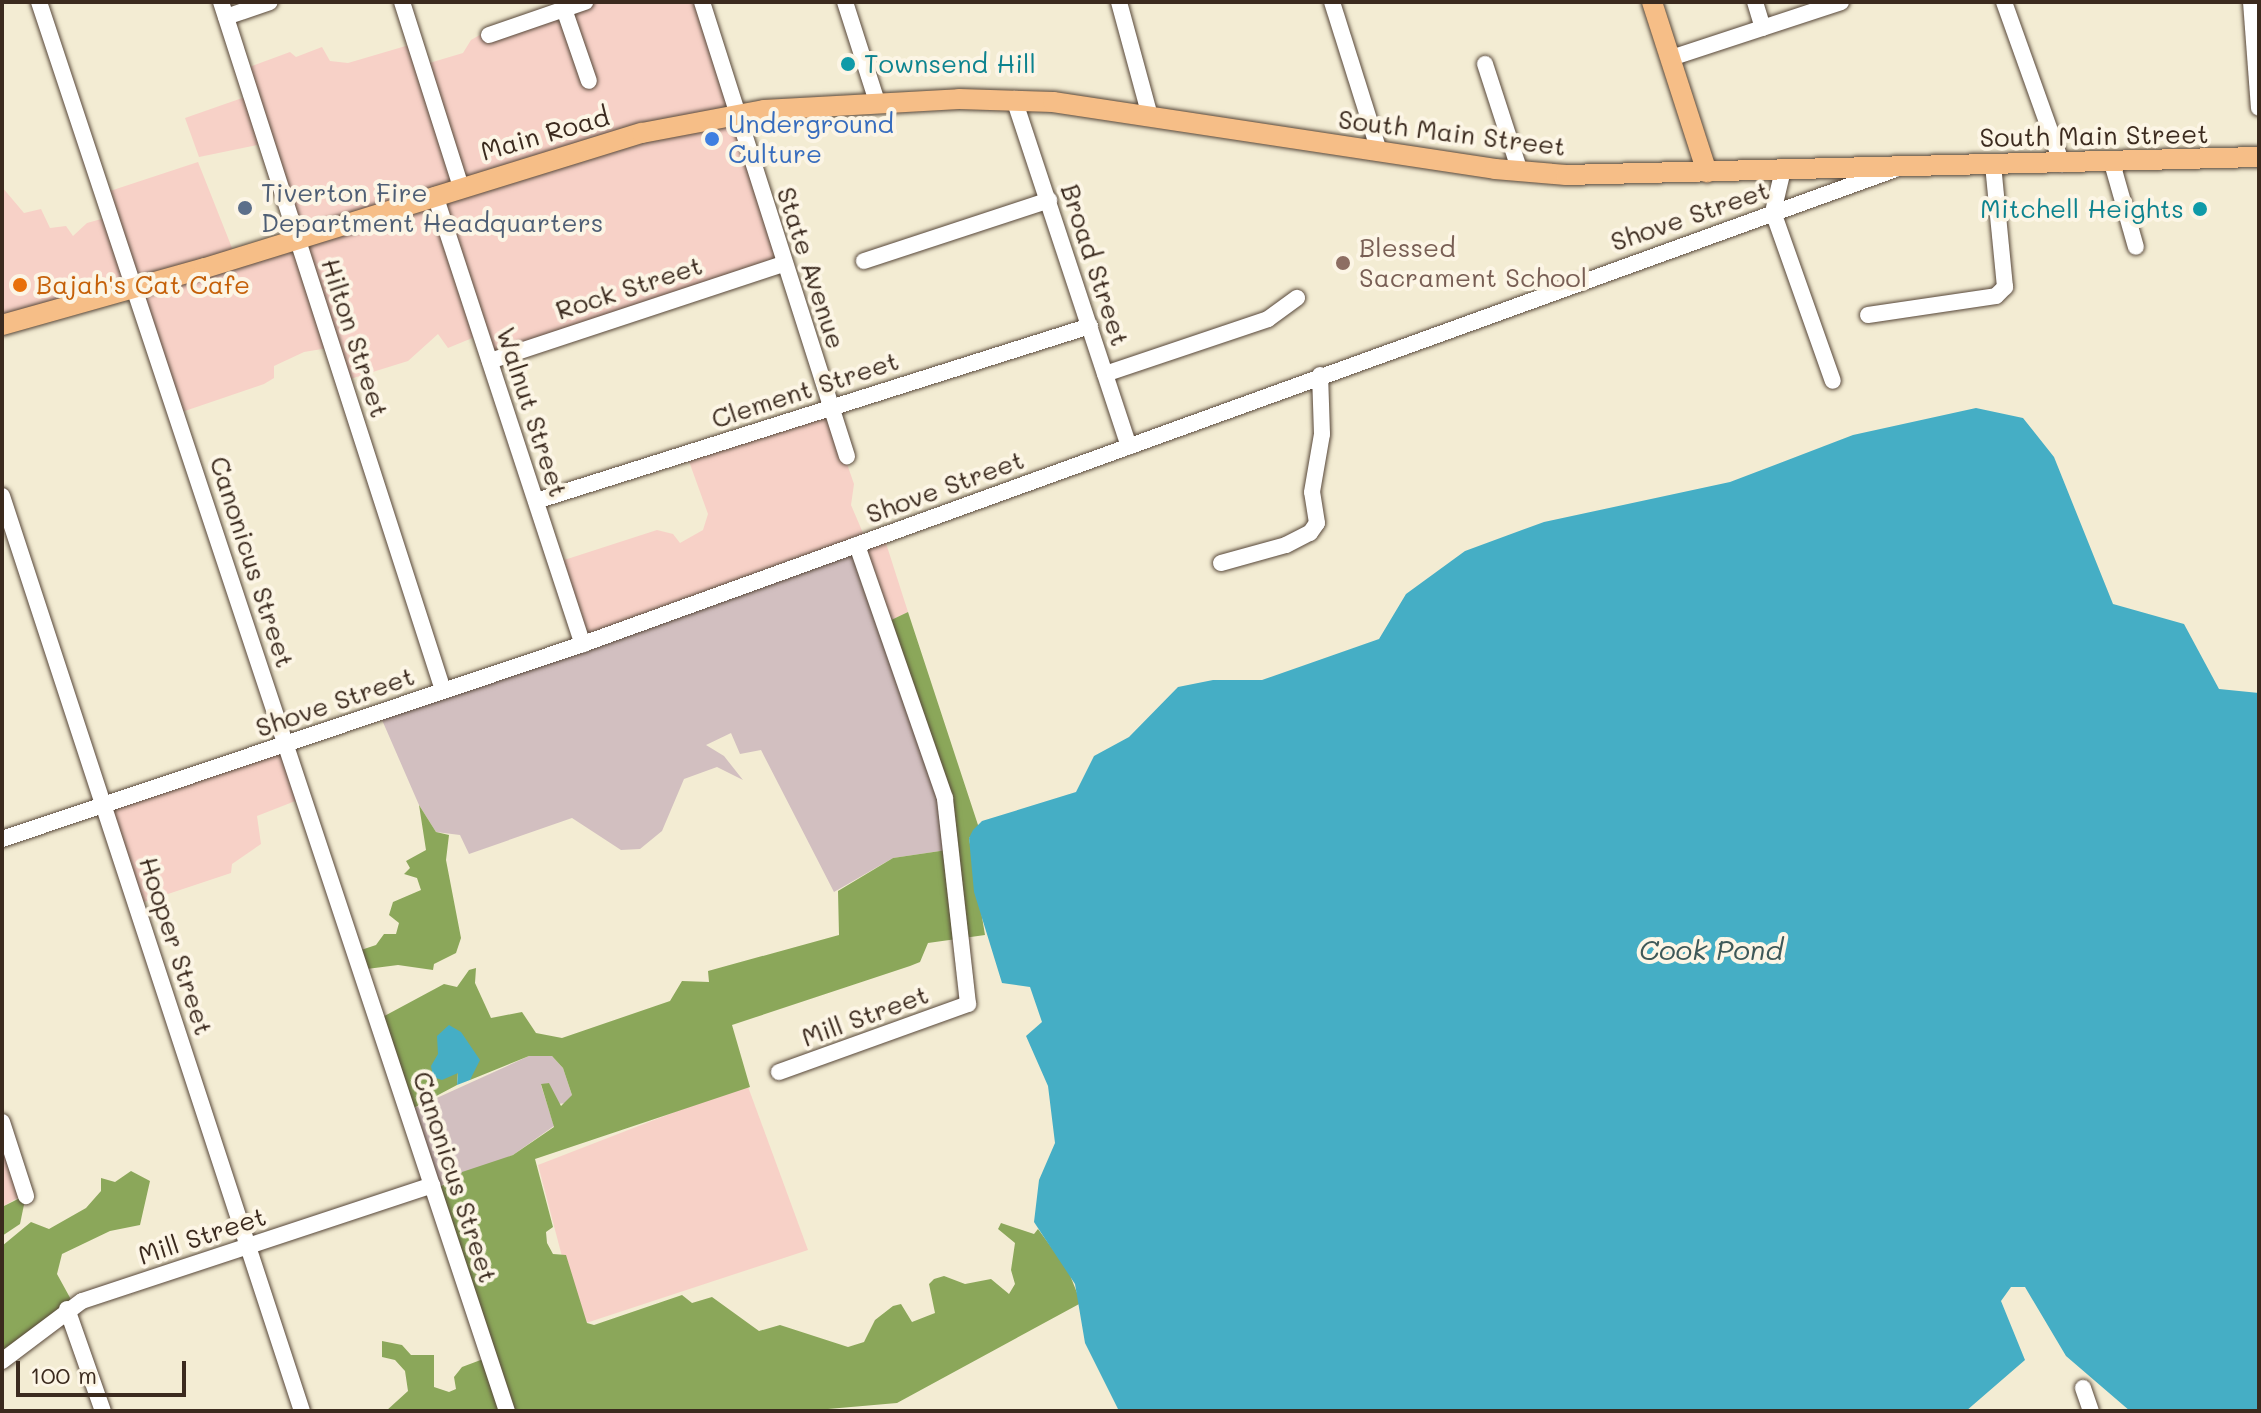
<!DOCTYPE html>
<html>
<head>
<meta charset="utf-8">
<style>
  body { margin:0 }
  #map { position:relative; width:2261px; height:1413px; overflow:hidden; background:#f3ecd3; font-family:Mali,sans-serif }
  div>[style] { position:absolute }
  .built>* { inset:0; background:#f7d1c7 }
  .industrial>* { inset:0; background:#d2bfc0 }
  .forest>* { inset:0; background:#8ba75a }
  .water>* { inset:0; background:#45aec5 }
  .roads { filter:drop-shadow(0 0 2px #574739) drop-shadow(0 0 2px #574739) }
  .minor>* { height:16px; margin:-8px; padding:0 8px; transform-origin:8px; border-radius:8px; background:#fff }
  .major>* { height:20px; margin:-10px; padding:0 10px; transform-origin:10px; border-radius:10px; background:#f6be87 }
  .dots>* { width:22px; height:22px; translate:-50% -50%; box-sizing:border-box; border:4px solid #fcf5e5; border-radius:50% }
  span { translate:-50% -50%; white-space:nowrap; text-align:center; line-height:1.15; -webkit-text-stroke:8px #fcf5e5; paint-order:stroke }
  .culture-label { font-size:26px; color:#0d838f }
  .left { translate:0 -50%; text-align:left }
  .right { translate:-100% -50%; text-align:right }
  .shop-label { font-size:26px; color:#366cbe }
  .street-label { font-size:26px; color:#3b2a1e }
  .service-label { font-size:26px; color:#4e5e75 }
  .education-label { font-size:26px; color:#785e54 }
  .food-label { font-size:26px; color:#c56008 }
  .water-label { font-size:28px; color:#3e5858; font-style:italic }
  .frame { position:absolute; inset:0; border:4px solid #3b2a1e; pointer-events:none }
  .scale { position:absolute; left:16px; top:1361px; width:170px; height:36px; box-sizing:border-box; border:4px solid #3b2a1e; border-top:0; padding-left:10px; font-size:24px; line-height:28px; white-space:nowrap; color:#3b2a1e; -webkit-text-stroke:6px #fcf5e5; paint-order:stroke }
</style>
</head>
<body>
<div id="map">
  <div class="built">
    <div style="clip-path:polygon(588px 2px,698px 2px,779px 259px,495px 360px,482px 334px,448px 348px,438px 334px,408px 361px,347px 380px,334px 347px,304px 352px,274px 366px,274px 378px,264px 384px,179px 413px,140px 294px,2px 325px,2px 187px,24px 213px,41px 209px,50px 228px,66px 226px,73px 236px,87px 223px,112px 216px,107px 192px,198px 162px,236px 258px,291px 241px,271px 142px,199px 157px,185px 118px,248px 96px,244px 69px,290px 52px,296px 57px,322px 47px,330px 61px,348px 63px,416px 43px,426px 64px,463px 53px,471px 40px,485px 32px)"></div>
    <div style="clip-path:polygon(828px 409px,854px 484px,851px 505px,866px 540px,884px 537px,908px 612px,887px 622px,590px 642px,558px 562px,657px 530px,673px 534px,680px 543px,703px 530px,708px 514px,686px 453px)"></div>
    <div style="clip-path:polygon(283px 744px,303px 798px,257px 816px,261px 844px,232px 864px,231px 873px,138px 904px,107px 811px)"></div>
    <div style="clip-path:polygon(747px 1084px,808px 1250px,580px 1325px,538px 1165px)"></div>
    <div style="clip-path:polygon(2px 1139px,26px 1193px,2px 1207px)"></div>
  </div>
  <div class="industrial">
    <div style="clip-path:polygon(856px 545px,938px 772px,947px 850px,893px 858px,834px 892px,761px 750px,740px 754px,731px 733px,706px 745px,724px 756px,743px 780px,717px 767px,684px 779px,662px 831px,640px 849px,621px 850px,572px 818px,469px 854px,460px 835px,436px 832px,419px 805px,379px 713px)"></div>
    <div style="clip-path:polygon(529px 1056px,552px 1056px,563px 1068px,572px 1095px,569px 1103px,556px 1104px,549px 1083px,541px 1085px,554px 1126px,513px 1155px,437px 1187px,408px 1111px)"></div>
  </div>
  <div class="forest">
    <div style="clip-path:polygon(908px 612px,979px 828px,969px 838px,985px 935px,928px 943px,920px 962px,910px 966px,732px 1025px,750px 1087px,535px 1159px,553px 1227px,546px 1232px,547px 1243px,553px 1254px,566px 1255px,587px 1323px,594px 1325px,682px 1295px,692px 1303px,712px 1297px,759px 1331px,780px 1325px,848px 1347px,864px 1342px,875px 1320px,893px 1306px,901px 1304px,912px 1322px,935px 1313px,929px 1284px,934px 1279px,944px 1276px,965px 1284px,991px 1279px,1009px 1294px,1015px 1284px,1011px 1270px,1015px 1243px,998px 1229px,1001px 1223px,1034px 1234px,1038px 1229px,1068px 1270px,1081px 1303px,897px 1403px,805px 1411px,386px 1411px,408px 1391px,405px 1371px,395px 1360px,382px 1357px,382px 1341px,402px 1345px,411px 1355px,434px 1355px,434px 1387px,449px 1392px,456px 1389px,454px 1377px,462px 1367px,486px 1358px,437px 1187px,458px 1181px,462px 1172px,513px 1155px,554px 1127px,541px 1084px,549px 1083px,561px 1106px,572px 1095px,563px 1068px,552px 1056px,529px 1056px,470px 1080px,472px 1068px,458px 1072px,457px 1085px,408px 1111px,377px 1020px,444px 984px,457px 987px,469px 970px,476px 968px,475px 983px,491px 1018px,522px 1012px,536px 1033px,562px 1038px,670px 1001px,682px 981px,709px 982px,708px 971px,839px 935px,838px 891px,893px 858px,947px 850px,946px 796px,887px 622px)"></div>
    <div style="clip-path:polygon(419px 805px,436px 832px,449px 835px,446px 860px,461px 938px,456px 953px,434px 964px,433px 970px,398px 965px,359px 970px,355px 952px,376px 945px,384px 934px,396px 934px,399px 923px,389px 915px,393px 902px,421px 890px,417px 878px,404px 874px,410px 868px,406px 861px,426px 850px)"></div>
    <div style="clip-path:polygon(131px 1171px,150px 1181px,140px 1225px,110px 1231px,62px 1254px,57px 1274px,74px 1305px,2px 1362px,2px 1246px,31px 1222px,49px 1229px,86px 1208px,101px 1191px,101px 1178px,115px 1182px)"></div>
    <div style="clip-path:polygon(26px 1195px,20px 1224px,2px 1236px,2px 1207px)"></div>
  </div>
  <div class="water">
    <div style="clip-path:polygon(1976px 408px,2023px 418px,2054px 457px,2113px 604px,2184px 624px,2219px 689px,2259px 693px,2259px 1411px,2130px 1411px,2066px 1356px,2025px 1287px,2011px 1287px,2001px 1301px,2025px 1360px,1966px 1411px,1119px 1411px,1085px 1343px,1075px 1284px,1034px 1222px,1039px 1180px,1055px 1143px,1048px 1086px,1026px 1036px,1042px 1022px,1030px 987px,1002px 983px,974px 892px,969px 838px,973px 830px,982px 821px,1076px 792px,1094px 756px,1129px 737px,1178px 687px,1213px 680px,1262px 680px,1379px 639px,1406px 594px,1465px 551px,1544px 522px,1730px 482px,1853px 435px)"></div>
    <div style="clip-path:polygon(449px 1025px,461px 1032px,480px 1060px,470px 1080px,457px 1085px,458px 1073px,442px 1080px,433px 1077px,431px 1066px,438px 1054px,437px 1036px)"></div>
  </div>
  <div class="roads">
    <div class="minor">
      <div style="left:39px;top:2px;width:1485px;rotate:71.63deg"></div>
      <div style="left:221px;top:2px;width:723px;rotate:72.12deg"></div>
      <div style="left:402px;top:2px;width:194px;rotate:72.3deg"></div>
      <div style="left:702px;top:2px;width:477px;rotate:72.3deg"></div>
      <div style="left:845px;top:2px;width:108px;rotate:72.2deg"></div>
      <div style="left:1119px;top:2px;width:118px;rotate:74.8deg"></div>
      <div style="left:1332px;top:2px;width:156px;rotate:72.5deg"></div>
      <div style="left:1755px;top:2px;width:27px;rotate:73deg"></div>
      <div style="left:2004px;top:2px;width:172px;rotate:70.3deg"></div>
      <div style="left:2251px;top:2px;width:106px;rotate:85.7deg"></div>
      <div style="left:564px;top:9px;width:76px;rotate:70.9deg"></div>
      <div style="left:226px;top:17px;width:46px;rotate:-18.8deg"></div>
      <div style="left:489px;top:35px;width:102px;rotate:-19deg"></div>
      <div style="left:1671px;top:58px;width:179px;rotate:-18.2deg"></div>
      <div style="left:1485px;top:64px;width:114px;rotate:72deg"></div>
      <div style="left:1014px;top:99px;width:366px;rotate:71.7deg"></div>
      <div style="left:2112px;top:163px;width:87px;rotate:74.1deg"></div>
      <div style="left:1783px;top:170px;width:43px;rotate:103.4deg"></div>
      <div style="left:1773px;top:212px;width:179px;rotate:70.5deg"></div>
      <div style="left:435px;top:195px;width:473px;rotate:71.8deg"></div>
      <div style="left:864px;top:261px;width:195px;rotate:-18.2deg"></div>
      <div style="left:1868px;top:315px;width:129px;rotate:-8.4deg"></div>
      <div style="left:1996px;top:296px;width:13px;rotate:-45deg"></div>
      <div style="left:2005px;top:287px;width:124px;rotate:-95.6deg"></div>
      <div style="left:490px;top:361px;width:309px;rotate:-18.3deg"></div>
      <div style="left:1105px;top:374px;width:172px;rotate:-18.6deg"></div>
      <div style="left:1268px;top:319px;width:36px;rotate:-36deg"></div>
      <div style="left:2px;top:496px;width:963px;rotate:71.85deg"></div>
      <div style="left:536px;top:501px;width:581px;rotate:-17.53deg"></div>
      <div style="left:1221px;top:563px;width:67px;rotate:-15.5deg"></div>
      <div style="left:1286px;top:545px;width:27px;rotate:-27deg"></div>
      <div style="left:1310px;top:533px;width:12px;rotate:-55deg"></div>
      <div style="left:1317px;top:523px;width:31px;rotate:-99deg"></div>
      <div style="left:1312px;top:492px;width:59px;rotate:-80.2deg"></div>
      <div style="left:1322px;top:434px;width:59px;rotate:-91.9deg"></div>
      <div style="left:2px;top:839px;width:613px;rotate:-18.55deg"></div>
      <div style="left:583px;top:644px;width:1393px;rotate:-19.89deg"></div>
      <div style="left:779px;top:1072px;width:201px;rotate:-19.8deg"></div>
      <div style="left:968px;top:1004px;width:207px;rotate:-96.4deg"></div>
      <div style="left:945px;top:798px;width:268px;rotate:-109.2deg"></div>
      <div style="left:2px;top:1122px;width:78px;rotate:72deg"></div>
      <div style="left:67px;top:1309px;width:108px;rotate:70.6deg"></div>
      <div style="left:2px;top:1361px;width:100px;rotate:-36.9deg"></div>
      <div style="left:82px;top:1301px;width:369px;rotate:-18.3deg"></div>
      <div style="left:2083px;top:1388px;width:24px;rotate:71deg"></div>
    </div>
    <div class="major">
      <div style="left:1652px;top:2px;width:179px;rotate:72.1deg"></div>
      <div style="left:2px;top:325px;width:211px;rotate:-15.7deg"></div>
      <div style="left:205px;top:268px;width:457px;rotate:-17.2deg"></div>
      <div style="left:642px;top:133px;width:124px;rotate:-10.7deg"></div>
      <div style="left:764px;top:110px;width:195px;rotate:-3.2deg"></div>
      <div style="left:959px;top:99px;width:94px;rotate:1.8deg"></div>
      <div style="left:1053px;top:102px;width:447px;rotate:8.6deg"></div>
      <div style="left:1495px;top:169px;width:71px;rotate:4.8deg"></div>
      <div style="left:1566px;top:175px;width:693px;rotate:-1.49deg"></div>
    </div>
  </div>
  <div class="dots">
    <div style="left:848px;top:64px;background:#0f9aa8"></div>
    <div style="left:712px;top:139px;background:#3f7fe0"></div>
    <div style="left:245px;top:208px;background:#5c6f8a"></div>
    <div style="left:2200px;top:209px;background:#0f9aa8"></div>
    <div style="left:1343px;top:263px;background:#8d6e63"></div>
    <div style="left:20px;top:285px;background:#e8710a"></div>
  </div>
  <div class="culture-label">
    <span class="left" style="left:864px;top:64px">Townsend Hill</span>
    <span class="right" style="left:2184px;top:209px">Mitchell Heights</span>
  </div>
  <div class="shop-label">
    <span class="left" style="left:728px;top:139px">Underground<br>Culture</span>
  </div>
  <div class="street-label">
    <span style="left:1452px;top:133px;rotate:7deg">South Main Street</span>
    <span style="left:545px;top:134px;rotate:-16deg">Main Road</span>
    <span style="left:2094px;top:136px;rotate:-1deg">South Main Street</span>
    <span style="left:1690px;top:216px;rotate:-19deg">Shove Street</span>
    <span style="left:1095px;top:265px;rotate:72deg">Broad Street</span>
    <span style="left:811px;top:268px;rotate:72deg">State Avenue</span>
    <span style="left:629px;top:288px;rotate:-18deg">Rock Street</span>
    <span style="left:355px;top:338px;rotate:72deg">Hilton Street</span>
    <span style="left:805px;top:390px;rotate:-18deg">Clement Street</span>
    <span style="left:532px;top:412px;rotate:72deg">Walnut Street</span>
    <span style="left:945px;top:487px;rotate:-20deg">Shove Street</span>
    <span style="left:252px;top:562px;rotate:72deg">Canonicus Street</span>
    <span style="left:335px;top:702px;rotate:-19deg">Shove Street</span>
    <span style="left:176px;top:946px;rotate:72deg">Hooper Street</span>
    <span style="left:865px;top:1016px;rotate:-20deg">Mill Street</span>
    <span style="left:455px;top:1177px;rotate:72deg">Canonicus Street</span>
    <span style="left:202px;top:1236px;rotate:-18deg">Mill Street</span>
  </div>
  <div class="service-label">
    <span class="left" style="left:261px;top:208px">Tiverton Fire<br>Department Headquarters</span>
  </div>
  <div class="education-label">
    <span class="left" style="left:1359px;top:263px">Blessed<br>Sacrament School</span>
  </div>
  <div class="food-label">
    <span class="left" style="left:36px;top:285px">Bajah's Cat Cafe</span>
  </div>
  <div class="water-label">
    <span style="left:1711px;top:949px">Cook Pond</span>
  </div>
  <div class="frame"></div>
  <div class="scale">100 m</div>
</div>
</body>
</html>
